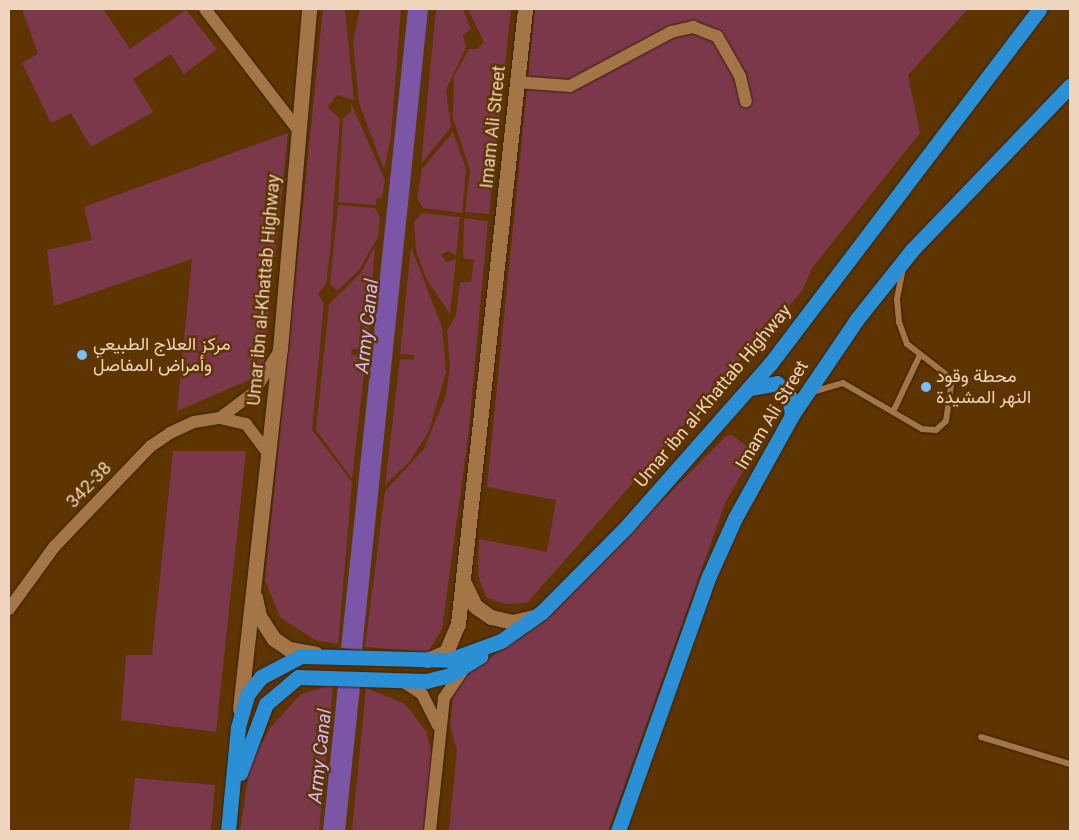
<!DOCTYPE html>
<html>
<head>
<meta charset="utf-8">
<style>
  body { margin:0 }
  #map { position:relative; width:1079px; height:840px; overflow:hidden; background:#5e3400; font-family:Roboto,Vazirmatn,sans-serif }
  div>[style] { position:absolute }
  .green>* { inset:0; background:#7b384b }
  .water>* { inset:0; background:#7b56a7 }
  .roads { filter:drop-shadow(0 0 1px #382008) drop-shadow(0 0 1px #382008) }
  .service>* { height:6px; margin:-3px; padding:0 3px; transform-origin:3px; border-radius:3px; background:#a47547 }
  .minor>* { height:12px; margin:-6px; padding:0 6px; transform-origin:6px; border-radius:6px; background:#a47547 }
  .secondary>* { height:15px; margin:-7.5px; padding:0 7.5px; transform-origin:7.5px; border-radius:7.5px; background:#a47547 }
  .motorway>* { height:15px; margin:-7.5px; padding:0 7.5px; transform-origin:7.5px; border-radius:7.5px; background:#2a8fd4 }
  .dots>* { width:14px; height:14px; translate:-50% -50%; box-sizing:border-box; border:2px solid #5e3400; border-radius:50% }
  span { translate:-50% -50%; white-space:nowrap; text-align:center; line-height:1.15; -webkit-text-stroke:5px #5e3400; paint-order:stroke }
  .street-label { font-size:18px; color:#efd5be }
  .poi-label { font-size:18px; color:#efd5be }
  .left { translate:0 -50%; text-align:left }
  .water-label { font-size:19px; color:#d6bafc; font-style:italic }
  .frame { position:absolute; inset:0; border:10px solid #efd5be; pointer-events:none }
</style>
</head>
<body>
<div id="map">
  <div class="green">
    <div style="clip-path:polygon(22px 9px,103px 9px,130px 49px,186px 10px,217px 49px,184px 74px,171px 54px,133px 79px,153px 112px,91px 147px,71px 113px,51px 123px,22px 63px,38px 54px)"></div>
    <div style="clip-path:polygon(323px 9px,345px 9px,354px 100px,337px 95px,328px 107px,340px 119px,330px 253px,326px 284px,318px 294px,324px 303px,312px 430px,352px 482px,338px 644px,315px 640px,280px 617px,265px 580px)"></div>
    <div style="clip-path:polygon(360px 9px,401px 9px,391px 136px,384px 170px,359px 103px,353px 41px)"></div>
    <div style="clip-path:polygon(436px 9px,463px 9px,471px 29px,463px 35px,466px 47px,446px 90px,451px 127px,421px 164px)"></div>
    <div style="clip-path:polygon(468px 9px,511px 9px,489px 214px,465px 212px,470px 170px,453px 118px,454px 76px,469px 49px,477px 49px,484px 42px)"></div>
    <div style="clip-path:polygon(535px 9px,968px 9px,908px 75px,920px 133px,812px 268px,802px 291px,527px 603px,506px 604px,487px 598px,478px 576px,479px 539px,547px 552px,556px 500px,487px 487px)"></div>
    <div style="clip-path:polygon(351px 103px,385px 180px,382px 197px,376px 199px,376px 205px,338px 202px,343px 118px,351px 112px)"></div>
    <div style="clip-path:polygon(453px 132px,466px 169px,462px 213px,423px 208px,417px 198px,422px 169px)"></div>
    <div style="clip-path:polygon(288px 133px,263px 374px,177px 411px,192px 259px,54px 306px,47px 250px,92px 240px,84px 207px)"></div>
    <div style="clip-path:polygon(338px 205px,375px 208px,380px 217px,378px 237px,359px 270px,337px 291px,330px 284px)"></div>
    <div style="clip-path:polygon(422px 213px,460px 217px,456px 256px,448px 251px,441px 254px,446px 262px,456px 259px,450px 314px,427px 280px,416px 250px,414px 222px)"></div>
    <div style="clip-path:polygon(464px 218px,488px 221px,468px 438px,442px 629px,428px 652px,365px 647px,385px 491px,424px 449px,446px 395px,450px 367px,447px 331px,456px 315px,460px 282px,471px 282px,474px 260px,463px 258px)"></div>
    <div style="clip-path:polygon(375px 246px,367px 350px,352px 349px,351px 355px,366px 357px,352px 479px,316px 430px,329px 304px,361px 273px)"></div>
    <div style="clip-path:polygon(411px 247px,442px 327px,446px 372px,429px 431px,410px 461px,385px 485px,400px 359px,414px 360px,414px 355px,400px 354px)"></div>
    <div style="clip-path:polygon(732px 435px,749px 448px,751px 458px,726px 501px,608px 831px,449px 831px,457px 750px,450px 726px,454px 684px,546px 618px,726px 436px)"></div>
    <div style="clip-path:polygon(173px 451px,246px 451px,216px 732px,121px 720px,126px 655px,152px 655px)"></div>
    <div style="clip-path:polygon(333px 685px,319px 831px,240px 831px,250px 765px,270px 728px,301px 694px)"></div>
    <div style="clip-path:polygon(366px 688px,405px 704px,426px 731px,432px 755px,425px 831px,352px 831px)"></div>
    <div style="clip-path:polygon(135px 778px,215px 785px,211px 831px,129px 831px)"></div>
  </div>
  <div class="water">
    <div style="clip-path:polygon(408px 9px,428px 9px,362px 650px,341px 648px)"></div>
    <div style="clip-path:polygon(338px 685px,360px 687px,345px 831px,323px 831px)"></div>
  </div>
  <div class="roads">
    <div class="service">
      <div style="left:812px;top:392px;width:32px;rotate:-16deg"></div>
      <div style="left:843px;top:383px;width:91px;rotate:30.2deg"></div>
      <div style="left:922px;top:429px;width:14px;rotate:4deg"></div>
      <div style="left:936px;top:430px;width:13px;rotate:-42deg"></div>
      <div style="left:946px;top:421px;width:42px;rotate:-81.9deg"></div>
      <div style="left:952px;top:379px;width:57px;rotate:-142.1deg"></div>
      <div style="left:907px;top:344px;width:23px;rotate:-110deg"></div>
      <div style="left:899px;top:322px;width:23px;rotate:-95deg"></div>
      <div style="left:897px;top:299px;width:31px;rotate:-79deg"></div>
      <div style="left:893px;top:412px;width:63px;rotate:-64.7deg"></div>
      <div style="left:981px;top:737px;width:93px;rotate:16.9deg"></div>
    </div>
    <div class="minor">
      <div style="left:205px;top:9px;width:149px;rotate:52.4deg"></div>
      <div style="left:516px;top:82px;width:54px;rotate:4.2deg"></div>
      <div style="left:570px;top:86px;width:115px;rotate:-28.1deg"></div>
      <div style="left:671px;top:32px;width:23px;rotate:-13deg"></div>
      <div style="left:693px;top:27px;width:26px;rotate:21deg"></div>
      <div style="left:717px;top:36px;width:46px;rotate:60.1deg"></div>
      <div style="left:740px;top:76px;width:26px;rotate:77deg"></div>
      <div style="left:220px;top:418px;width:41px;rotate:-37.1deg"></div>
      <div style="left:253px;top:393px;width:45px;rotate:-57.7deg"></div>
      <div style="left:9px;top:609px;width:77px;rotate:-54deg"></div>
      <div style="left:54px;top:547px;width:140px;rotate:-46.2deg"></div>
      <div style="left:151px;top:446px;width:23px;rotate:-34deg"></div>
      <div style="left:170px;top:433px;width:26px;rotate:-25deg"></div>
      <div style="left:194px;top:422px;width:26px;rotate:-9deg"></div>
      <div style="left:220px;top:418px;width:27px;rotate:13deg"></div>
      <div style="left:246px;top:424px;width:36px;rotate:53deg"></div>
      <div style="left:402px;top:681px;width:24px;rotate:33deg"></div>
      <div style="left:422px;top:694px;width:35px;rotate:63deg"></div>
      <div style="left:430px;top:831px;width:134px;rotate:-84deg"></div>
      <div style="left:444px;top:698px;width:32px;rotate:-56deg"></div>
    </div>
    <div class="secondary">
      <div style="left:464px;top:583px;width:25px;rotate:64deg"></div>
      <div style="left:475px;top:606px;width:19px;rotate:35deg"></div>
      <div style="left:491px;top:617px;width:22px;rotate:13deg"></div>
      <div style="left:512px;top:622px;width:22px;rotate:-13deg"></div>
      <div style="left:255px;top:597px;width:19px;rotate:78deg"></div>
      <div style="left:259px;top:616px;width:27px;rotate:57deg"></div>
      <div style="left:274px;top:639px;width:18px;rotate:34deg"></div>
      <div style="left:289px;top:649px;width:27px;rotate:10deg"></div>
      <div style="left:427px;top:660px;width:21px;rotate:-23deg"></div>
      <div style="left:446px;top:652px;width:30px;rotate:-67deg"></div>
      <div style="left:458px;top:624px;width:619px;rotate:-83.78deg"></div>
      <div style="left:240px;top:709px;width:362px;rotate:-83.7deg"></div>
      <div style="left:280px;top:349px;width:341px;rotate:-85.1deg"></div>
    </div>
    <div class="motorway">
      <div style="left:750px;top:388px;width:27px;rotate:-10deg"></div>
      <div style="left:777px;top:383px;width:18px;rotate:47deg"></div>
      <div style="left:789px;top:396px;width:19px;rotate:81deg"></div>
      <div style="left:240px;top:773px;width:74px;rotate:-69.4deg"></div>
      <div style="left:266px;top:704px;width:42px;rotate:-40.2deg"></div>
      <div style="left:298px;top:677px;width:128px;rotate:1.8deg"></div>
      <div style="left:426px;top:681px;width:25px;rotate:-14deg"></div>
      <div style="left:450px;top:675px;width:36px;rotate:-32deg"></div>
      <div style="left:228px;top:831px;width:104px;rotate:-84.5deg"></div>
      <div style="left:238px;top:727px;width:33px;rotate:-74deg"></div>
      <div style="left:247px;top:695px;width:23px;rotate:-52deg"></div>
      <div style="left:261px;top:677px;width:45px;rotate:-27.7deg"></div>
      <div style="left:301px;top:656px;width:148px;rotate:1.5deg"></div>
      <div style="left:449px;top:660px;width:55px;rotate:-20.1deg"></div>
      <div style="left:501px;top:641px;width:50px;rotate:-35.3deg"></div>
      <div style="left:542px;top:612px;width:121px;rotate:-45.3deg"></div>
      <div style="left:627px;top:526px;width:216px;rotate:-48.6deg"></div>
      <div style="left:770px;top:364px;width:445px;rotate:-52.8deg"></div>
      <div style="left:618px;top:831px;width:271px;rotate:-70.4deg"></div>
      <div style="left:709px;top:576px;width:64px;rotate:-65.9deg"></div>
      <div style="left:735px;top:518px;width:118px;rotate:-61deg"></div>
      <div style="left:792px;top:415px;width:116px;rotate:-55.9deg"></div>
      <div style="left:857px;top:319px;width:88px;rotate:-51.4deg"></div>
      <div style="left:912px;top:250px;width:228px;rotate:-46.1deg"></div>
    </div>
  </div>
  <div class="dots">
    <div style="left:82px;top:355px;background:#78bff7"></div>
    <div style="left:926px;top:387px;background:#78bff7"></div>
  </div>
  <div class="street-label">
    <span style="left:493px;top:127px;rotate:-84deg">Imam Ali Street</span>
    <span style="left:264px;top:290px;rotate:-85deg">Umar ibn al-Khattab Highway</span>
    <span style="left:713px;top:396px;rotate:-50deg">Umar ibn al-Khattab Highway</span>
    <span style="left:772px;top:415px;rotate:-59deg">Imam Ali Street</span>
    <span style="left:89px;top:485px;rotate:-46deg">342-38</span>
  </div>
  <div class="poi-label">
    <span class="left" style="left:93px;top:355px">مركز العلاج الطبيعي<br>وأمراض المفاصل</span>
    <span class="left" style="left:936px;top:387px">محطة وقود<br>النهر المشيدة</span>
  </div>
  <div class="water-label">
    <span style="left:367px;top:326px;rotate:-84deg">Army Canal</span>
    <span style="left:320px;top:756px;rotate:-84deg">Army Canal</span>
  </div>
  <div class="frame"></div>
</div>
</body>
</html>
